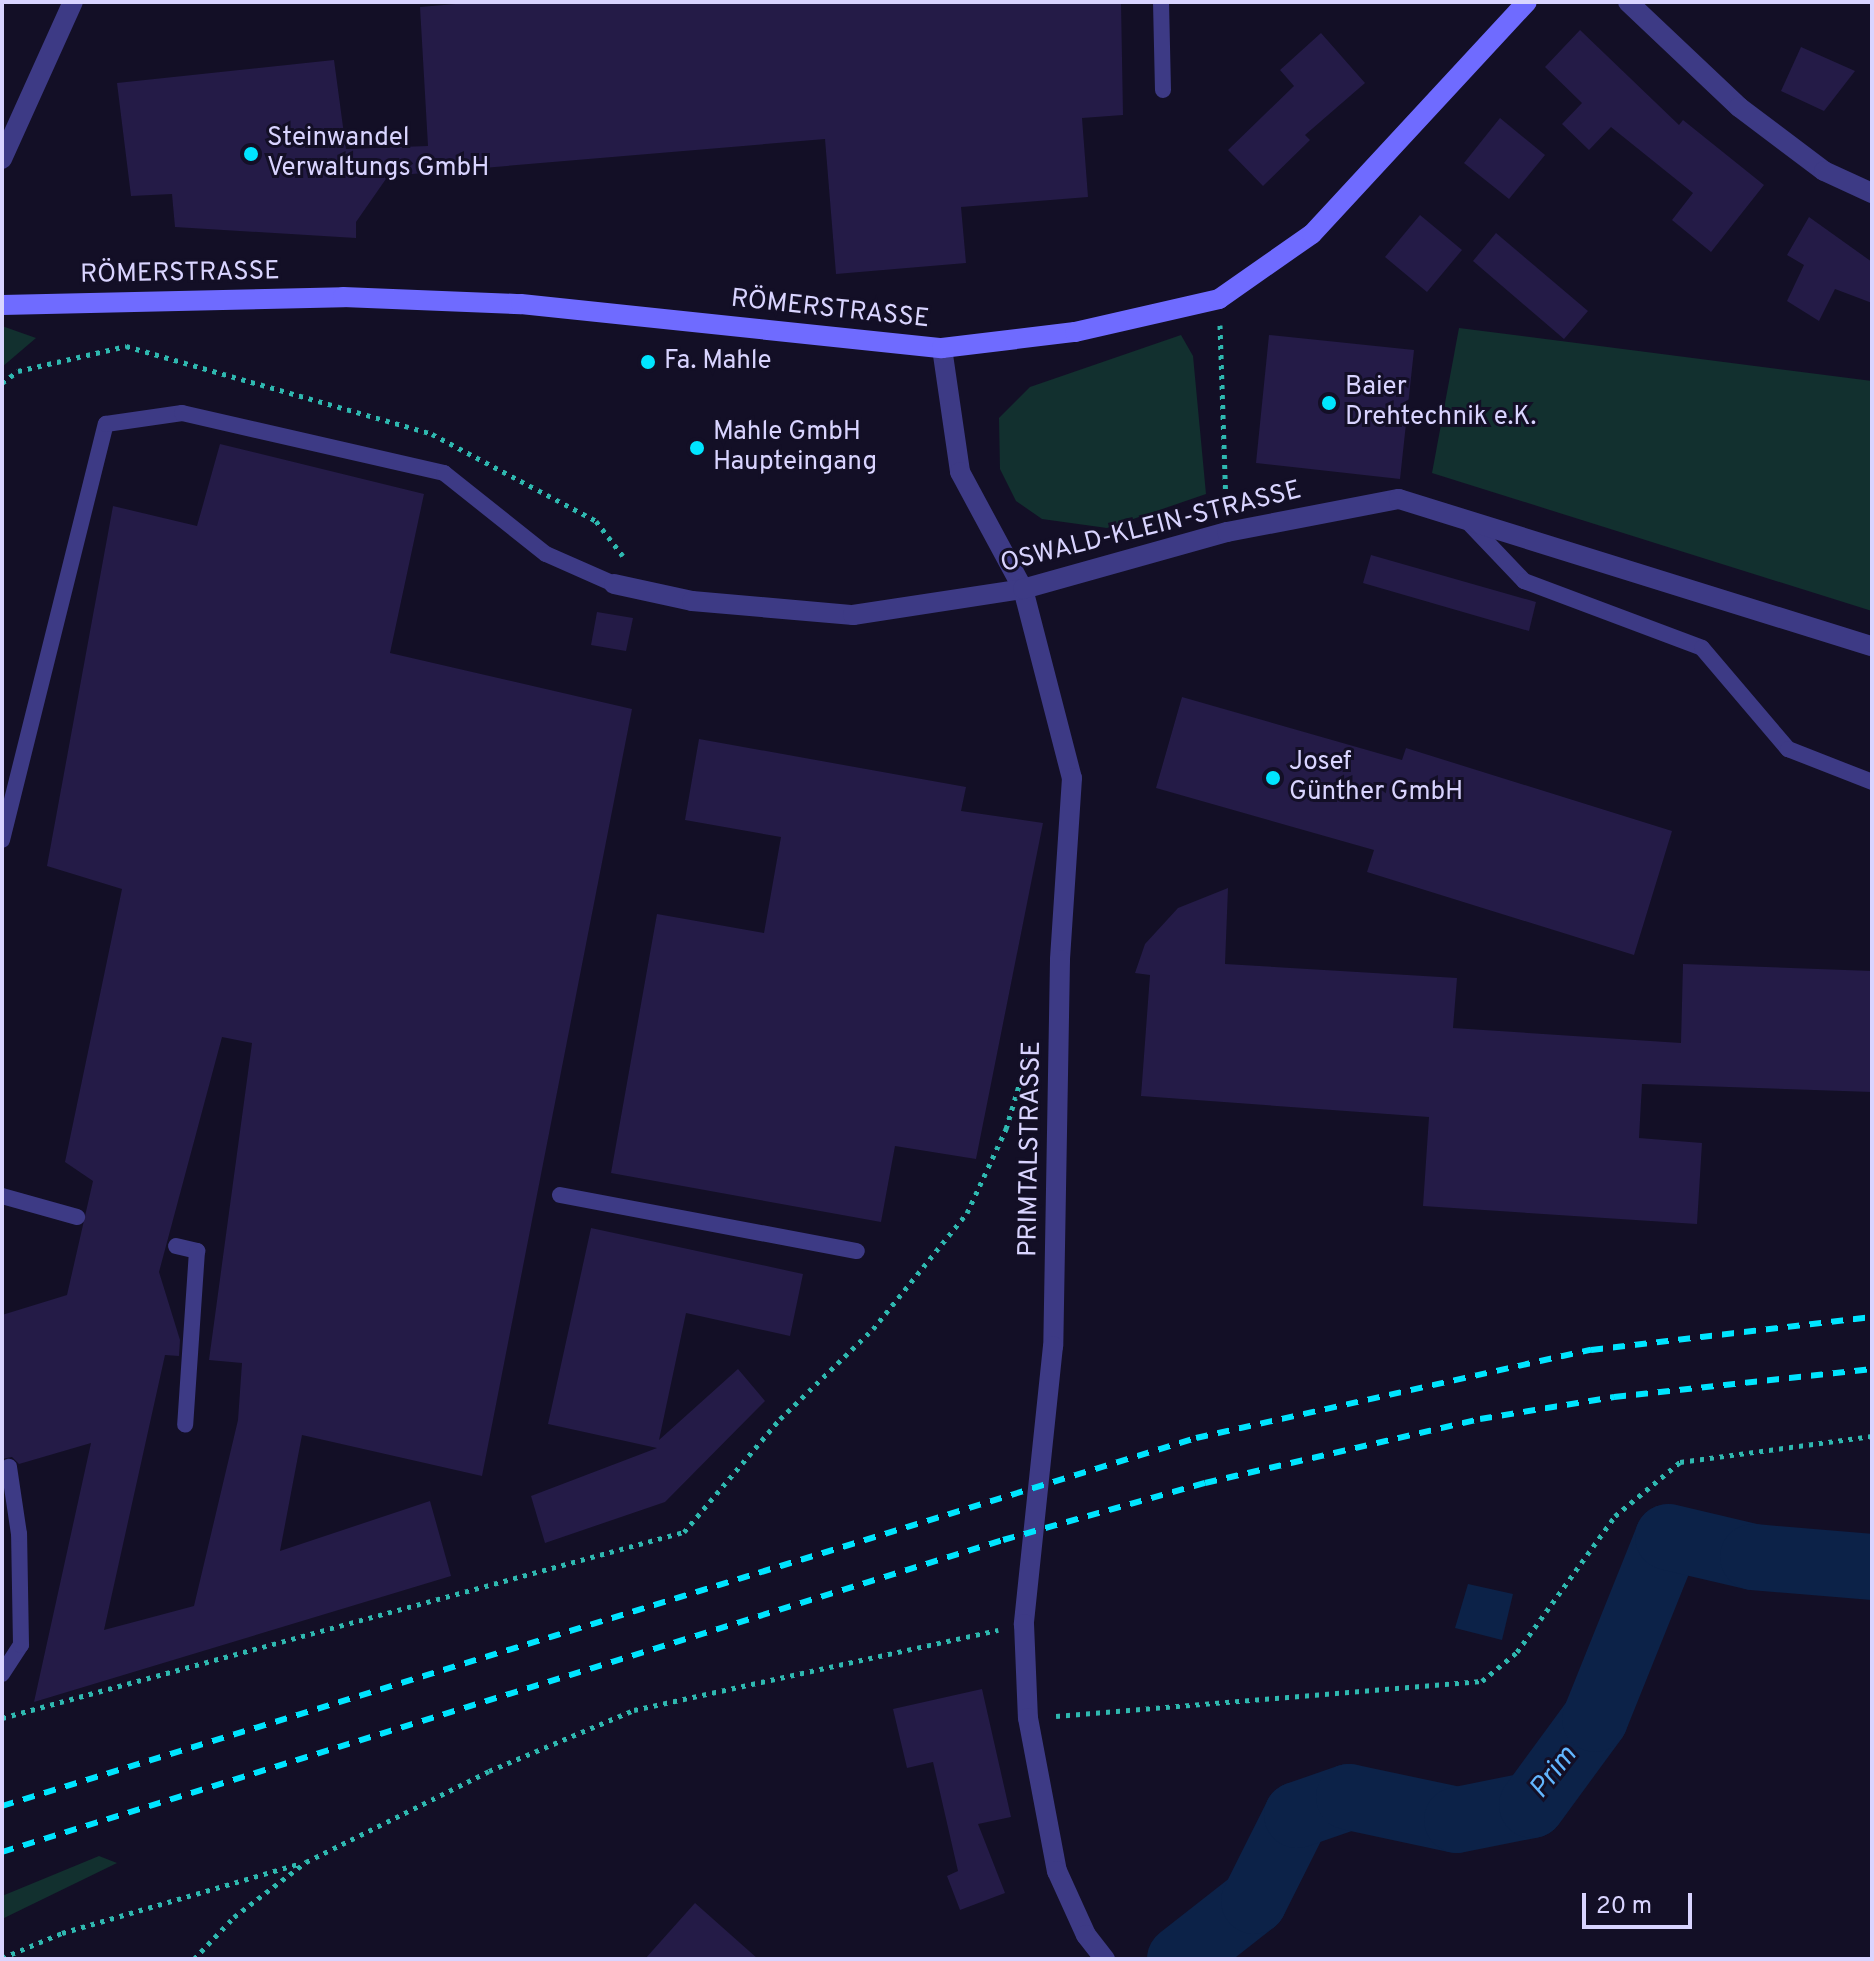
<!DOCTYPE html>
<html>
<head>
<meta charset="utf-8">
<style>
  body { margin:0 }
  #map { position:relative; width:1874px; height:1961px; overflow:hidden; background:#130f26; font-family:Overpass,sans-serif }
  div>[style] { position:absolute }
  .green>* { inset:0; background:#12302f }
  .water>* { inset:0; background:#0c2248 }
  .river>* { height:66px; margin:-33px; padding:0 33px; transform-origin:33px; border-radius:33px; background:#0c2248 }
  .building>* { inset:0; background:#241b47 }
  .path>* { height:5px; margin-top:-2.5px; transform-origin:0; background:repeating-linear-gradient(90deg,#2fb8b0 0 4px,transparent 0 10px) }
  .lane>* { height:16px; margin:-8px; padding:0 8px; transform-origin:8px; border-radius:8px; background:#3d3a85 }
  .street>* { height:20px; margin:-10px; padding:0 10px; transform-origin:10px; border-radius:10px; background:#3d3a85 }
  .secondary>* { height:20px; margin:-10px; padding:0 10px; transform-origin:10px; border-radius:10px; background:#6f6bff }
  .rail>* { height:6px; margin-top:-3px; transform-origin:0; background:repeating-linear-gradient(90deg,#00e5ff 0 12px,transparent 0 22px) }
  .dots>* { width:22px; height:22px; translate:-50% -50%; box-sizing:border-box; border:4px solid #130f26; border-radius:50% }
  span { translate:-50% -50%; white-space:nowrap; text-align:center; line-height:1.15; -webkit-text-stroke:6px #130f26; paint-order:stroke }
  .poi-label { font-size:26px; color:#d9d4ff }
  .left { translate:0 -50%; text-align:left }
  .street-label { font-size:26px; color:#d9d4ff }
  .water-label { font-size:28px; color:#62b6ff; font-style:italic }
  .frame { position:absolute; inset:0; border:4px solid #d9d4ff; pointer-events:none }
  .scale { position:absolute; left:1582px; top:1893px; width:110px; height:36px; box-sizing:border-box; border:4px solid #d9d4ff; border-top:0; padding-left:10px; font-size:24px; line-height:28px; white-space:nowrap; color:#d9d4ff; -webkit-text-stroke:6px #130f26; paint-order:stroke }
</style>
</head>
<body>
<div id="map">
  <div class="green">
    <div style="clip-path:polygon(2px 326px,36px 338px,2px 367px)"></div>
    <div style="clip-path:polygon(1459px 328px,1872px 381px,1872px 611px,1432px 473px)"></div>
    <div style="clip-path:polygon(1181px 335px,1193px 356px,1206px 494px,1107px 528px,1042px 519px,1016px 501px,1000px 469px,999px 418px,1030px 387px)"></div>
    <div style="clip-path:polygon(99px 1856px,117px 1863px,2px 1919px,2px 1896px)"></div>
  </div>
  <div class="water">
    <div style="clip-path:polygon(1468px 1584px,1513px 1594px,1502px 1640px,1455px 1628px)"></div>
  </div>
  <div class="river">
    <div style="left:1180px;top:1959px;width:94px;rotate:-38.1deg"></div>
    <div style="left:1254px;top:1901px;width:96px;rotate:-63.4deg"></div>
    <div style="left:1297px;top:1815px;width:55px;rotate:-19.1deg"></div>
    <div style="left:1349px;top:1797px;width:110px;rotate:12deg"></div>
    <div style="left:1457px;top:1820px;width:76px;rotate:-11.3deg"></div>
    <div style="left:1532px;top:1805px;width:107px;rotate:-53.8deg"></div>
    <div style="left:1595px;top:1719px;width:196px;rotate:-68.1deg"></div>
    <div style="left:1668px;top:1537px;width:87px;rotate:13.2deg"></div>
    <div style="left:1753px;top:1557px;width:119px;rotate:4.8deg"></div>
  </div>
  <div class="building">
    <div style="clip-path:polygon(479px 2px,1121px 2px,1123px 115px,1082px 118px,1088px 197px,961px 207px,966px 263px,836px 274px,825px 139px,388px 176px,356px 222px,356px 238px,175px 227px,172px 194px,131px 196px,117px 83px,334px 60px,346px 149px,428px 146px,420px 7px)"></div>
    <div style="clip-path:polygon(1580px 30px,1679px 125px,1683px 120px,1764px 185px,1711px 252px,1672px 220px,1693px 193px,1611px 127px,1589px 150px,1562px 124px,1582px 103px,1545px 67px)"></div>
    <div style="clip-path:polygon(1321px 33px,1365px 83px,1305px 135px,1310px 140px,1263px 186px,1228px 150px,1294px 86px,1280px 70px)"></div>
    <div style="clip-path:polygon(1801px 47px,1855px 71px,1824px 111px,1781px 91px)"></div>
    <div style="clip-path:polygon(1500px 118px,1545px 155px,1509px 199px,1464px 163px)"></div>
    <div style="clip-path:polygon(1420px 215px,1462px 250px,1427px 292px,1385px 257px)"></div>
    <div style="clip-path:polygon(1809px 217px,1872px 262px,1872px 303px,1835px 289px,1819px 321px,1787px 301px,1804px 265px,1787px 255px)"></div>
    <div style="clip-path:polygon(1496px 233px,1588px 311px,1564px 339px,1473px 261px)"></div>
    <div style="clip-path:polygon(1269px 335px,1414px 350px,1400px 479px,1256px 463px)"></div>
    <div style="clip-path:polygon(evenodd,220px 444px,424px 494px,390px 653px,632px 709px,482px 1476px,302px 1435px,280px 1551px,430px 1501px,451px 1576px,34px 1702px,91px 1443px,19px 1464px,12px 1457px,2px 1459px,2px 1315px,67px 1295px,93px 1181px,65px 1162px,122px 889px,47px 866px,113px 506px,197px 526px,220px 444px,222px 1037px,252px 1043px,209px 1360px,242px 1363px,238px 1420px,194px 1606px,104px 1630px,165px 1355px,179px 1356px,180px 1340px,159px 1272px,222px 1037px)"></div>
    <div style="clip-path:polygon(1371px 555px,1536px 602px,1529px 631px,1363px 583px)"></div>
    <div style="clip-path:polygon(597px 612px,633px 618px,626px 651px,591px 645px)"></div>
    <div style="clip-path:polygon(1182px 697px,1402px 760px,1406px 748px,1672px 831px,1634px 955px,1367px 872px,1374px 850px,1156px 788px)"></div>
    <div style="clip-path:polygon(699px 739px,966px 787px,961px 811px,1043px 823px,976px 1159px,895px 1146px,881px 1222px,611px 1173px,657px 914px,764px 933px,781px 837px,685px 820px)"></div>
    <div style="clip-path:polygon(1228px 888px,1225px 964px,1457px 978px,1453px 1028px,1681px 1043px,1683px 964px,1872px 971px,1872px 1092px,1642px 1084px,1639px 1138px,1702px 1143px,1697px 1224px,1423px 1206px,1429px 1117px,1141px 1096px,1150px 975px,1135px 973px,1145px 944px,1178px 908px)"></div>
    <div style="clip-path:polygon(591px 1228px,803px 1274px,790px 1336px,686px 1313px,659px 1440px,738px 1369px,765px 1401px,665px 1502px,545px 1543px,531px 1496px,657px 1448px,548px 1424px)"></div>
    <div style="clip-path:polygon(982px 1689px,1011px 1817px,978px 1824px,1005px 1893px,960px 1910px,947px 1876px,958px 1871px,933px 1762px,907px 1768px,893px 1709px)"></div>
    <div style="clip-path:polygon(695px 1903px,758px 1959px,645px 1959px)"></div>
  </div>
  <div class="path">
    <div style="left:1220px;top:325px;width:178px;rotate:88.1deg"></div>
    <div style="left:2px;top:383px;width:20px;rotate:-37deg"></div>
    <div style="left:18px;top:371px;width:111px;rotate:-13deg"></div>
    <div style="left:126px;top:346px;width:318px;rotate:16deg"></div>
    <div style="left:432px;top:434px;width:186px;rotate:27.9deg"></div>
    <div style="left:596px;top:521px;width:44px;rotate:52.4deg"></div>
    <div style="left:1056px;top:1716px;width:427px;rotate:-4.7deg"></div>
    <div style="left:1482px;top:1681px;width:45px;rotate:-39.6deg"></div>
    <div style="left:1517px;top:1652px;width:168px;rotate:-54.2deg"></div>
    <div style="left:1615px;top:1516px;width:85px;rotate:-39.7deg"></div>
    <div style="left:1680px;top:1462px;width:194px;rotate:-7.7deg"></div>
    <div style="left:2px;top:1718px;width:707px;rotate:-15.26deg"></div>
    <div style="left:684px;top:1532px;width:148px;rotate:-49.7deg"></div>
    <div style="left:780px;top:1419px;width:129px;rotate:-44.1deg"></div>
    <div style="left:873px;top:1329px;width:149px;rotate:-51deg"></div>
    <div style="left:967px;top:1213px;width:93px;rotate:-65.1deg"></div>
    <div style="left:1006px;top:1129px;width:77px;rotate:-73.4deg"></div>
    <div style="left:2px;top:1958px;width:65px;rotate:-22.6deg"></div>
    <div style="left:62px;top:1933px;width:249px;rotate:-16.3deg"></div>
    <div style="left:194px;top:1959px;width:58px;rotate:-46.4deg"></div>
    <div style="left:234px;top:1917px;width:91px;rotate:-37.4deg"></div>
    <div style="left:306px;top:1862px;width:204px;rotate:-26.4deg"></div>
    <div style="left:489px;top:1771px;width:157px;rotate:-22.8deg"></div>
    <div style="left:634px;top:1710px;width:373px;rotate:-12.4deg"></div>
  </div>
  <div class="lane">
    <div style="left:1161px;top:2px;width:88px;rotate:88.7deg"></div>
    <div style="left:1465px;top:519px;width:86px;rotate:46.4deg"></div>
    <div style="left:1524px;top:581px;width:190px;rotate:20.6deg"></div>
    <div style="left:1702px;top:648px;width:133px;rotate:49.6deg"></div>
    <div style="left:1788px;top:749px;width:90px;rotate:21.4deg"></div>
    <div style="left:2px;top:840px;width:429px;rotate:-76deg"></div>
    <div style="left:106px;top:424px;width:77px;rotate:-8.2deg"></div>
    <div style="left:182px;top:413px;width:269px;rotate:12.9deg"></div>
    <div style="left:444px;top:473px;width:130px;rotate:38.5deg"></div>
    <div style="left:546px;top:554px;width:74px;rotate:23.8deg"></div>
    <div style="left:560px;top:1195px;width:302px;rotate:10.7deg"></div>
    <div style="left:2px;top:1196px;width:78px;rotate:15.6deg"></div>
    <div style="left:176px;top:1246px;width:22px;rotate:13deg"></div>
    <div style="left:197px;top:1251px;width:174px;rotate:93.9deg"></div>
    <div style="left:2px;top:1674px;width:35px;rotate:-57deg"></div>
    <div style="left:21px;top:1645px;width:111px;rotate:-91deg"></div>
    <div style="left:19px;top:1534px;width:68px;rotate:-98.5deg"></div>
  </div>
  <div class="street">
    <div style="left:1628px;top:2px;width:153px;rotate:43.4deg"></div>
    <div style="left:1739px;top:107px;width:106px;rotate:37deg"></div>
    <div style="left:1824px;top:171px;width:53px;rotate:24.6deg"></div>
    <div style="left:2px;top:159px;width:172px;rotate:-65.7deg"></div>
    <div style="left:942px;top:348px;width:125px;rotate:81.7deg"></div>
    <div style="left:960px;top:472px;width:133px;rotate:61.7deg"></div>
    <div style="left:1023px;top:589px;width:195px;rotate:75.5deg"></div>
    <div style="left:1072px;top:778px;width:182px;rotate:93.8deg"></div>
    <div style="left:1060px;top:960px;width:386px;rotate:91deg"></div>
    <div style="left:1053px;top:1346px;width:280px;rotate:96deg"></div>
    <div style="left:1024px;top:1624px;width:94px;rotate:87.6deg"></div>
    <div style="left:1028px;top:1718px;width:156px;rotate:79.3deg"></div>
    <div style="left:1057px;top:1871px;width:70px;rotate:65.6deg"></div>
    <div style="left:1086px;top:1935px;width:31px;rotate:52deg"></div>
    <div style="left:614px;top:584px;width:80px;rotate:12.3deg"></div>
    <div style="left:692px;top:601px;width:162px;rotate:5deg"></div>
    <div style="left:853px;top:615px;width:172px;rotate:-8.7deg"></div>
    <div style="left:1023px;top:589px;width:212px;rotate:-15.6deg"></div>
    <div style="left:1227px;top:532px;width:175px;rotate:-10.9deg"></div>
    <div style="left:1399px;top:499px;width:495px;rotate:17.3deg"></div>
  </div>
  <div class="secondary">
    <div style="left:2px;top:305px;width:341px;rotate:-1.3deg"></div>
    <div style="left:343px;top:297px;width:178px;rotate:2.3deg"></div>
    <div style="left:521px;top:304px;width:423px;rotate:6deg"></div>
    <div style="left:942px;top:348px;width:134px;rotate:-6.9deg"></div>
    <div style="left:1075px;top:332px;width:148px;rotate:-12.9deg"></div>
    <div style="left:1219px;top:299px;width:113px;rotate:-35deg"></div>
    <div style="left:1312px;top:234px;width:316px;rotate:-47.2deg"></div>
  </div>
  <div class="rail">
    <div style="left:2px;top:1806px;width:1249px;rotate:-17.13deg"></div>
    <div style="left:1196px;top:1438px;width:405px;rotate:-12.6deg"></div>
    <div style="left:1591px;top:1350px;width:283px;rotate:-6.7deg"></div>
    <div style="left:2px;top:1852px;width:1048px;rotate:-17.31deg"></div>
    <div style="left:1003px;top:1540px;width:210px;rotate:-15.8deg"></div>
    <div style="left:1205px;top:1483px;width:282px;rotate:-13.1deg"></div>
    <div style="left:1480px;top:1419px;width:136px;rotate:-9.3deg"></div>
    <div style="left:1614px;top:1397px;width:260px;rotate:-6.2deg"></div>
  </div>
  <div class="dots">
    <div style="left:251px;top:154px;background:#00e5ff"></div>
    <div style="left:648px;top:362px;background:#00e5ff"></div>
    <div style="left:1329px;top:403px;background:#00e5ff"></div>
    <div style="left:697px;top:448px;background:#00e5ff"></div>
    <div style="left:1273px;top:778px;background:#00e5ff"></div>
  </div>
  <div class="poi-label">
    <span class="left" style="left:267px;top:154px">Steinwandel<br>Verwaltungs GmbH</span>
    <span class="left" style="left:664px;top:362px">Fa. Mahle</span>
    <span class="left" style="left:1345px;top:403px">Baier<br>Drehtechnik e.K.</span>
    <span class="left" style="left:713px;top:448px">Mahle GmbH<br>Haupteingang</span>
    <span class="left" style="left:1289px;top:778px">Josef<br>Günther GmbH</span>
  </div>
  <div class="street-label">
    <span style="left:180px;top:274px;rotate:-1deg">RÖMERSTRASSE</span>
    <span style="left:830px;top:310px;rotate:6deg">RÖMERSTRASSE</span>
    <span style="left:1151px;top:528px;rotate:-14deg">OSWALD-KLEIN-STRASSE</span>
    <span style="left:1031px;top:1149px;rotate:-89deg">PRIMTALSTRASSE</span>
  </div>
  <div class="water-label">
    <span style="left:1554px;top:1773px;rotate:-52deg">Prim</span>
  </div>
  <div class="frame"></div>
  <div class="scale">20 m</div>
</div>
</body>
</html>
